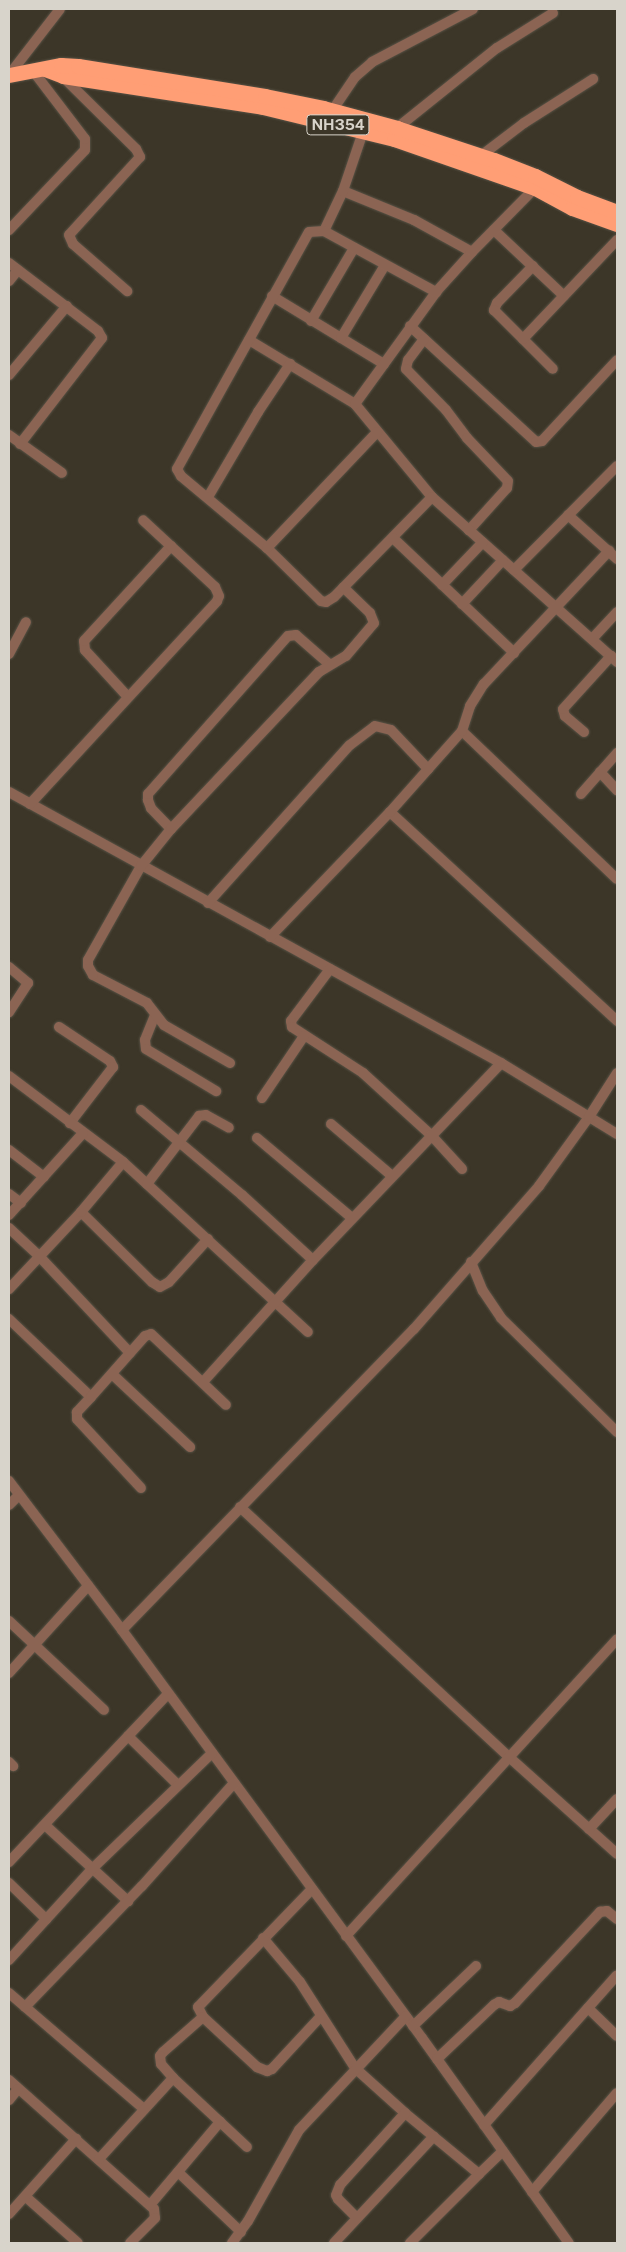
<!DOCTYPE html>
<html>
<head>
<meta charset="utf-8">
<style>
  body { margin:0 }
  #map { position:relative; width:626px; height:2252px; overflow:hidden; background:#3c3628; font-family:"Public Sans",sans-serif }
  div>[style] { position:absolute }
  .roads { filter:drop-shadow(0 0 1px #585245) drop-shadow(0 0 1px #585245) }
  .minor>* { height:10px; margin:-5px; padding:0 5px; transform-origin:5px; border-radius:5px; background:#8b6453 }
  .highway>* { height:15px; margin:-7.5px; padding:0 7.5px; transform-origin:7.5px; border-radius:7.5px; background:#ff9e75 }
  span { translate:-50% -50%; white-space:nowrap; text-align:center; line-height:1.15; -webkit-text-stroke:4px #3c3628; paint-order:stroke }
  .shield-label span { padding:1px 4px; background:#3c3628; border:1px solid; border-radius:4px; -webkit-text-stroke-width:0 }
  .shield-label { font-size:15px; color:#d8d4cb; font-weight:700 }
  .frame { position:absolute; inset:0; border:10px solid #d8d4cb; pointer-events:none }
</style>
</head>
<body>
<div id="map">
  <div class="roads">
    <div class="minor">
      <div style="left:9px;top:75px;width:83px;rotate:-52.3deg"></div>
      <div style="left:63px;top:77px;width:103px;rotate:44.6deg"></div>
      <div style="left:136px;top:149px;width:9px;rotate:63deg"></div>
      <div style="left:140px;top:157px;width:105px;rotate:132.3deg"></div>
      <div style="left:69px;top:235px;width:10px;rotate:66deg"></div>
      <div style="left:73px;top:244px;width:72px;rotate:41deg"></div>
      <div style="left:332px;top:111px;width:41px;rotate:-55.9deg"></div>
      <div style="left:355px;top:77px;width:23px;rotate:-41deg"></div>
      <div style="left:372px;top:62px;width:114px;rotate:-27.7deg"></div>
      <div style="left:397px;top:128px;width:128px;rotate:-38.7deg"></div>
      <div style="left:497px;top:48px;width:66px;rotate:-32deg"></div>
      <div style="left:482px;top:155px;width:53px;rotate:-37.3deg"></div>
      <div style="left:524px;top:123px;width:82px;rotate:-32.5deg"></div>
      <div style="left:343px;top:191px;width:77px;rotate:22.2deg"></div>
      <div style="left:414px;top:220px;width:66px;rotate:28.9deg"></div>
      <div style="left:9px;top:230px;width:110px;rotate:-46.5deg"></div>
      <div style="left:85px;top:150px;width:11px;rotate:-90deg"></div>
      <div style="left:85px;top:139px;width:84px;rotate:-127.3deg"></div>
      <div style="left:494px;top:230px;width:96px;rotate:43.3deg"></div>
      <div style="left:324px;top:231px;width:44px;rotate:-64.6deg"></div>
      <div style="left:343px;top:191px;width:69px;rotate:-71.3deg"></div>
      <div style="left:9px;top:263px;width:112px;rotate:37.4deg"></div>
      <div style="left:98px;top:331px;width:8px;rotate:60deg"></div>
      <div style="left:102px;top:338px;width:134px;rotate:127.7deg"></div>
      <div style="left:533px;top:266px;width:52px;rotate:134.2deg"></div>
      <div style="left:497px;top:303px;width:8px;rotate:113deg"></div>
      <div style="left:494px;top:310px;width:83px;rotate:45deg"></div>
      <div style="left:9px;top:281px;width:14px;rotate:-51deg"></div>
      <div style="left:272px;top:296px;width:131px;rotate:31.3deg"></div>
      <div style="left:311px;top:321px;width:85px;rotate:-59.5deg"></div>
      <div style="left:410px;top:326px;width:171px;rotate:42.6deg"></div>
      <div style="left:536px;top:442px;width:6px;rotate:-9deg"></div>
      <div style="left:542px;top:441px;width:110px;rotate:-47.2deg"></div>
      <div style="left:341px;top:338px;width:85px;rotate:-58.9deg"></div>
      <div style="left:424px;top:339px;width:26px;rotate:127deg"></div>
      <div style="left:408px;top:360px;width:9px;rotate:103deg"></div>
      <div style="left:406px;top:369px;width:57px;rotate:45.7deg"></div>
      <div style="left:446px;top:410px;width:35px;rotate:53deg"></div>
      <div style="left:467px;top:438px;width:59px;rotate:46.4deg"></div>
      <div style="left:508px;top:481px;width:7px;rotate:98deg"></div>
      <div style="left:507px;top:488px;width:57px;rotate:132.1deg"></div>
      <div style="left:523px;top:339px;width:137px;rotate:-46.5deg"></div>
      <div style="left:249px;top:340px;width:124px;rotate:31.1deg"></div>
      <div style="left:355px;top:404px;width:121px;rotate:50.4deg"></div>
      <div style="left:432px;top:497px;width:248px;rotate:41.7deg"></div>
      <div style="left:9px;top:375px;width:90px;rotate:-50deg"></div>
      <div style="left:355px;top:404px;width:138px;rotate:-54.1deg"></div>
      <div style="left:436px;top:292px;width:54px;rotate:-48deg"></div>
      <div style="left:472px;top:252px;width:90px;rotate:-45.5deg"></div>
      <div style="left:9px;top:435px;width:65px;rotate:35.6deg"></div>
      <div style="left:208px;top:497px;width:99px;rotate:-59.5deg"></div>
      <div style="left:258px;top:412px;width:58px;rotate:-56.3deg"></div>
      <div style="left:432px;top:497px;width:140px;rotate:134.4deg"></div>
      <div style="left:334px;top:597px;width:9px;rotate:148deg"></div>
      <div style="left:326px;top:602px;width:5px;rotate:-169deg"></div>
      <div style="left:321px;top:601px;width:76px;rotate:-135.5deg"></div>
      <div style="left:267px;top:548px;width:112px;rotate:-140.1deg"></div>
      <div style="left:181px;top:476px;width:8px;rotate:-120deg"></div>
      <div style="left:177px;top:469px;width:271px;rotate:-60.9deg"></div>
      <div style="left:309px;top:232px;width:15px;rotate:-4deg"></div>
      <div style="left:324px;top:231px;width:128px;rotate:28.6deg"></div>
      <div style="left:568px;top:515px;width:66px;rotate:41.9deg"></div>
      <div style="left:393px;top:538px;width:167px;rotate:43.5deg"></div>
      <div style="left:267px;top:548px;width:160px;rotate:-46.5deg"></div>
      <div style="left:514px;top:570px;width:146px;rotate:-45.3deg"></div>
      <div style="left:442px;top:585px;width:59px;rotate:-46.4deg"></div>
      <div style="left:462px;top:604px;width:60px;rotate:-47deg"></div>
      <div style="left:592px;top:639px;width:37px;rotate:-47deg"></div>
      <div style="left:9px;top:654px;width:36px;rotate:-62deg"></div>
      <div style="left:128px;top:697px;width:64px;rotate:-132.5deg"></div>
      <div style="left:85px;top:650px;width:9px;rotate:-96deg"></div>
      <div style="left:84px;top:641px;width:129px;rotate:-47.5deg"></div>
      <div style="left:462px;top:731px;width:214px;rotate:43.7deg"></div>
      <div style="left:584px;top:732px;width:25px;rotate:-140deg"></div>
      <div style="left:565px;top:716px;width:7px;rotate:-106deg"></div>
      <div style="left:563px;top:709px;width:72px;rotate:-47.8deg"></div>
      <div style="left:600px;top:772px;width:25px;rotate:47deg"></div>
      <div style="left:9px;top:792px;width:562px;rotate:28.85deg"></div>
      <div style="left:501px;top:1063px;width:136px;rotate:31.5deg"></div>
      <div style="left:581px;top:794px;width:55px;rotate:-48.7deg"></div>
      <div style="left:30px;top:804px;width:276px;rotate:-47.3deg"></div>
      <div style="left:217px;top:601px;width:5px;rotate:-68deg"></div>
      <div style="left:219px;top:596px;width:10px;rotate:-114deg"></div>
      <div style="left:215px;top:587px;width:98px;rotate:-137.1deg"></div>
      <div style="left:390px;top:812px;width:309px;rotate:42.6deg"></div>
      <div style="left:171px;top:829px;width:29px;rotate:-134deg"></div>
      <div style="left:151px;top:808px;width:9px;rotate:-111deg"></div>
      <div style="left:148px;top:800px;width:6px;rotate:-90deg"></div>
      <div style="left:148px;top:794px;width:211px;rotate:-48.5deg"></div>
      <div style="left:288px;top:636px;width:8px;rotate:-7deg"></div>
      <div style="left:296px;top:635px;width:44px;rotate:41.3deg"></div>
      <div style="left:208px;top:903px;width:212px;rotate:-48.1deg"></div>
      <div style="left:350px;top:745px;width:31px;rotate:-37deg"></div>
      <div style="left:375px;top:726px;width:16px;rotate:14deg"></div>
      <div style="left:391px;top:730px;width:54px;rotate:46.5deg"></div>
      <div style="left:270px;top:937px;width:173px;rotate:-46.2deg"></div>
      <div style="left:390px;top:812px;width:108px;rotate:-48.4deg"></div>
      <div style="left:462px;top:731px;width:26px;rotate:-72deg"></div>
      <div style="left:470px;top:706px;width:26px;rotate:-58deg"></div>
      <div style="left:484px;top:684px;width:183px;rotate:-46.8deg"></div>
      <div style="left:9px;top:967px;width:25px;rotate:40deg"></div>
      <div style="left:28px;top:983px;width:35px;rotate:123deg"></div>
      <div style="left:330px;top:969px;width:65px;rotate:126.9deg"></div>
      <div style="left:291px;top:1021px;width:6px;rotate:81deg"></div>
      <div style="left:292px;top:1027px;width:85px;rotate:32.9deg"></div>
      <div style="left:363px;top:1073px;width:92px;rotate:42.4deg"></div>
      <div style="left:431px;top:1135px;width:46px;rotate:47.6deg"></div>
      <div style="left:155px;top:1015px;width:27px;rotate:112deg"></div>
      <div style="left:145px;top:1040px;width:9px;rotate:84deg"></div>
      <div style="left:146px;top:1049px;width:82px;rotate:31deg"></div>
      <div style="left:59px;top:1027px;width:61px;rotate:33.7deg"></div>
      <div style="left:110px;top:1061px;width:7px;rotate:63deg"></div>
      <div style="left:113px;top:1067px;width:71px;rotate:127.5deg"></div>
      <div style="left:230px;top:1063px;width:76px;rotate:-150.1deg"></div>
      <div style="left:164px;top:1025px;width:28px;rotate:-128deg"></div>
      <div style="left:147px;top:1003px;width:61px;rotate:-152.6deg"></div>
      <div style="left:93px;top:975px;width:10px;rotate:-119deg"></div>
      <div style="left:88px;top:966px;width:6px;rotate:-90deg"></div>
      <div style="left:88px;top:960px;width:108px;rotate:-60.6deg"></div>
      <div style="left:141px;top:866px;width:48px;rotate:-51deg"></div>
      <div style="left:171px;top:829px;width:216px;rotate:-46.7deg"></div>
      <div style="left:319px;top:672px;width:31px;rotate:-31deg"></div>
      <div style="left:346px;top:656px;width:43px;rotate:-49.7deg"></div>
      <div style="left:374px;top:623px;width:11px;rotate:-112deg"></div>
      <div style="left:370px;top:613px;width:37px;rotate:-136deg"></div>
      <div style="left:9px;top:1076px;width:143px;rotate:37deg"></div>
      <div style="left:123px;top:1162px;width:251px;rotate:42.6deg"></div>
      <div style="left:262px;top:1098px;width:75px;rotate:-55.9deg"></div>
      <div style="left:141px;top:1110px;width:132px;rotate:40.1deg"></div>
      <div style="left:242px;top:1195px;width:96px;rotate:42.5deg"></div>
      <div style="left:331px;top:1124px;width:80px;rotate:40.4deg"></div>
      <div style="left:257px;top:1138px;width:124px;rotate:40.1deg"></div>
      <div style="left:9px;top:1150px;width:44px;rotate:37.6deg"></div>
      <div style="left:147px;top:1184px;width:86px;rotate:-52.6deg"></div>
      <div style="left:199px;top:1116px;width:7px;rotate:-8deg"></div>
      <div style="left:206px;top:1115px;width:26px;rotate:29deg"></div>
      <div style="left:9px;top:1194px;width:15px;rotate:37deg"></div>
      <div style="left:81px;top:1212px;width:100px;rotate:44.6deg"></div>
      <div style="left:152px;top:1282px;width:9px;rotate:32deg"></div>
      <div style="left:160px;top:1287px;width:10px;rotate:-29deg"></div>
      <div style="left:169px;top:1282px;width:58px;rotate:-47.8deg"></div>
      <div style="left:9px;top:1215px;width:110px;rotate:-47.9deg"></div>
      <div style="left:9px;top:1228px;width:41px;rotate:43deg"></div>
      <div style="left:39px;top:1256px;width:133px;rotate:46.8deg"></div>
      <div style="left:471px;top:1262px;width:31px;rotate:68deg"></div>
      <div style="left:483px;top:1291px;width:32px;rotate:56deg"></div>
      <div style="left:501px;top:1318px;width:163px;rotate:44.5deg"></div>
      <div style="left:9px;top:1289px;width:105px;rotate:-46.9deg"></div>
      <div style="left:81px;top:1212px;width:65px;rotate:-50deg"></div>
      <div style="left:9px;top:1319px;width:113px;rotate:43.6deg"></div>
      <div style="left:91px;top:1397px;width:21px;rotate:133deg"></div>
      <div style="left:77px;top:1412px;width:7px;rotate:90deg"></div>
      <div style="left:77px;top:1419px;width:94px;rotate:47.2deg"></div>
      <div style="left:112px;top:1374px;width:107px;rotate:43.1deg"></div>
      <div style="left:203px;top:1382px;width:164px;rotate:-48deg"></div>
      <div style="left:313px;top:1260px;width:272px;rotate:-46.3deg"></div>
      <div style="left:91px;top:1397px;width:81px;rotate:-48.5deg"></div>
      <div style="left:145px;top:1336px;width:6px;rotate:-18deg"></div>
      <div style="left:151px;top:1334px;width:103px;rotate:43.4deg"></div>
      <div style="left:9px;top:1481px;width:187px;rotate:52.8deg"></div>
      <div style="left:122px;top:1630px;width:506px;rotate:53.67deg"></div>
      <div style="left:422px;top:2038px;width:252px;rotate:54.4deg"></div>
      <div style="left:9px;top:1505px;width:14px;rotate:-45deg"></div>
      <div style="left:240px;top:1507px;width:367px;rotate:42.9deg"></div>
      <div style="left:509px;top:1757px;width:145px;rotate:41.9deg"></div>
      <div style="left:9px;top:1621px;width:130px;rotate:43.1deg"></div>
      <div style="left:122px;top:1630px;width:419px;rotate:-45.9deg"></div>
      <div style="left:414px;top:1329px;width:190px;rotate:-48.8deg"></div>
      <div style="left:539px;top:1186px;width:85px;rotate:-54.1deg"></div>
      <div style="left:589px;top:1117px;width:52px;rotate:-57.5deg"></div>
      <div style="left:9px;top:1673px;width:118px;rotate:-47.8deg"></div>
      <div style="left:128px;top:1736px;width:70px;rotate:44.4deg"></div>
      <div style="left:9px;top:1762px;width:6px;rotate:45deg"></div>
      <div style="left:45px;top:1825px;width:113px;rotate:42.5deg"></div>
      <div style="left:589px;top:1829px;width:41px;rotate:-47deg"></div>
      <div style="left:9px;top:1862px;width:231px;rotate:-46.6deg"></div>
      <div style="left:9px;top:1883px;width:52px;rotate:44.2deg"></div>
      <div style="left:312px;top:1889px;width:164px;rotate:134deg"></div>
      <div style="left:198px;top:2007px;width:11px;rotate:63deg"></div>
      <div style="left:203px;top:2017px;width:74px;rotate:42.8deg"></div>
      <div style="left:257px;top:2067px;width:11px;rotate:22deg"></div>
      <div style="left:267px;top:2071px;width:5px;rotate:-22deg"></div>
      <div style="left:272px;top:2069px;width:72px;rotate:-47.2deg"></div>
      <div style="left:346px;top:1936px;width:402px;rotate:-47.6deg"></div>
      <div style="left:263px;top:1938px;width:57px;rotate:49.9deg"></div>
      <div style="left:300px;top:1982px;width:102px;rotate:57.4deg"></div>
      <div style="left:355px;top:2068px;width:67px;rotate:42deg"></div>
      <div style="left:405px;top:2113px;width:96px;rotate:39.5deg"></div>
      <div style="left:479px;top:2174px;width:33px;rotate:-44deg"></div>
      <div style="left:9px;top:1960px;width:123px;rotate:-47.6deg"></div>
      <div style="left:92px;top:1869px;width:167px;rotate:-44deg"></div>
      <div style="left:9px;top:1993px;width:178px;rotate:40.7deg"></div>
      <div style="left:25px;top:2007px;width:168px;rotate:-46deg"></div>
      <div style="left:142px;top:1886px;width:138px;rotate:-48.2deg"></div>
      <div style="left:588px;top:2008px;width:40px;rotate:44deg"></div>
      <div style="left:203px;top:2017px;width:53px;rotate:138.8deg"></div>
      <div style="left:163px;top:2052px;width:5px;rotate:127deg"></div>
      <div style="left:160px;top:2056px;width:8px;rotate:83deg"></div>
      <div style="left:161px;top:2064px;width:18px;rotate:49deg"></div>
      <div style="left:173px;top:2078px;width:101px;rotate:43deg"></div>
      <div style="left:413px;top:2026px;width:87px;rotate:-43.6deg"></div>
      <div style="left:437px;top:2059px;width:79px;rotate:-43.5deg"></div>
      <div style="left:494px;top:2005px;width:6px;rotate:-31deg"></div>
      <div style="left:499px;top:2002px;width:12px;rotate:20deg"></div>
      <div style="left:510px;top:2006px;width:6px;rotate:-31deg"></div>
      <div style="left:515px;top:2003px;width:125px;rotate:-47deg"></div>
      <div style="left:600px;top:1912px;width:7px;rotate:-8deg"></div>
      <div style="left:607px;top:1911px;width:13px;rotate:39deg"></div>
      <div style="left:9px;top:2080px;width:194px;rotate:41.7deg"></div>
      <div style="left:154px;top:2209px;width:9px;rotate:84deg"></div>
      <div style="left:155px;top:2218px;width:35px;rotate:135deg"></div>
      <div style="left:9px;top:2100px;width:14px;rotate:-51deg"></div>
      <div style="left:484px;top:2125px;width:200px;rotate:-48.4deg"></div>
      <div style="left:99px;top:2159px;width:110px;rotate:-47.6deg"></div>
      <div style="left:178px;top:2172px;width:87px;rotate:43.6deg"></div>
      <div style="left:532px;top:2192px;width:130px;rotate:-49.4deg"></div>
      <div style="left:26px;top:2197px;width:69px;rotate:41.5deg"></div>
      <div style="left:150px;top:2205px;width:109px;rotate:-49.9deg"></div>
      <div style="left:9px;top:2214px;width:101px;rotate:-48.2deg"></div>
      <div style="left:357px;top:2218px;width:27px;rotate:-135deg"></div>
      <div style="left:338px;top:2199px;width:4px;rotate:-117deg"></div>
      <div style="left:336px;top:2195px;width:11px;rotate:-68deg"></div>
      <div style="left:340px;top:2185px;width:97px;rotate:-47.9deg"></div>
      <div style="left:232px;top:2243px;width:27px;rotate:-54deg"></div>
      <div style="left:248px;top:2221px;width:104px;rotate:-60.7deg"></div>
      <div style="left:299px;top:2130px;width:156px;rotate:-46.8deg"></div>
      <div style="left:334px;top:2243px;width:146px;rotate:-46.9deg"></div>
      <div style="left:410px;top:2243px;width:98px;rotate:-45deg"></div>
    </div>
    <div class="highway">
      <div style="left:45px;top:69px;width:19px;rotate:21deg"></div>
      <div style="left:63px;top:76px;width:202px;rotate:8.8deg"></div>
      <div style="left:263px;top:107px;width:135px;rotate:13.7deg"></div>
      <div style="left:394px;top:139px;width:149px;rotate:19.2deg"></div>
      <div style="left:535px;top:188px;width:42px;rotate:28.4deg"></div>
      <div style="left:572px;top:208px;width:48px;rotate:19.6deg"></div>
      <div style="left:9px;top:75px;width:53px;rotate:-10.9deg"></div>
      <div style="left:61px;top:65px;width:17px;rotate:3deg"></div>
      <div style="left:78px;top:66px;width:189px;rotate:9.1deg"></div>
      <div style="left:265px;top:96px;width:59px;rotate:11.7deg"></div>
      <div style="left:323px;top:108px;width:77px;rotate:15.1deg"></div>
      <div style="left:397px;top:128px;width:102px;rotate:18.3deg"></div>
      <div style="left:494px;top:160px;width:44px;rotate:21.3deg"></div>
      <div style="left:535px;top:176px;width:47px;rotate:26.6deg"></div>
      <div style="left:577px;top:197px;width:43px;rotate:20.6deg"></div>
    </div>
  </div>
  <div class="shield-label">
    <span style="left:338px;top:125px">NH354</span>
  </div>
  <div class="frame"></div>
</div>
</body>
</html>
